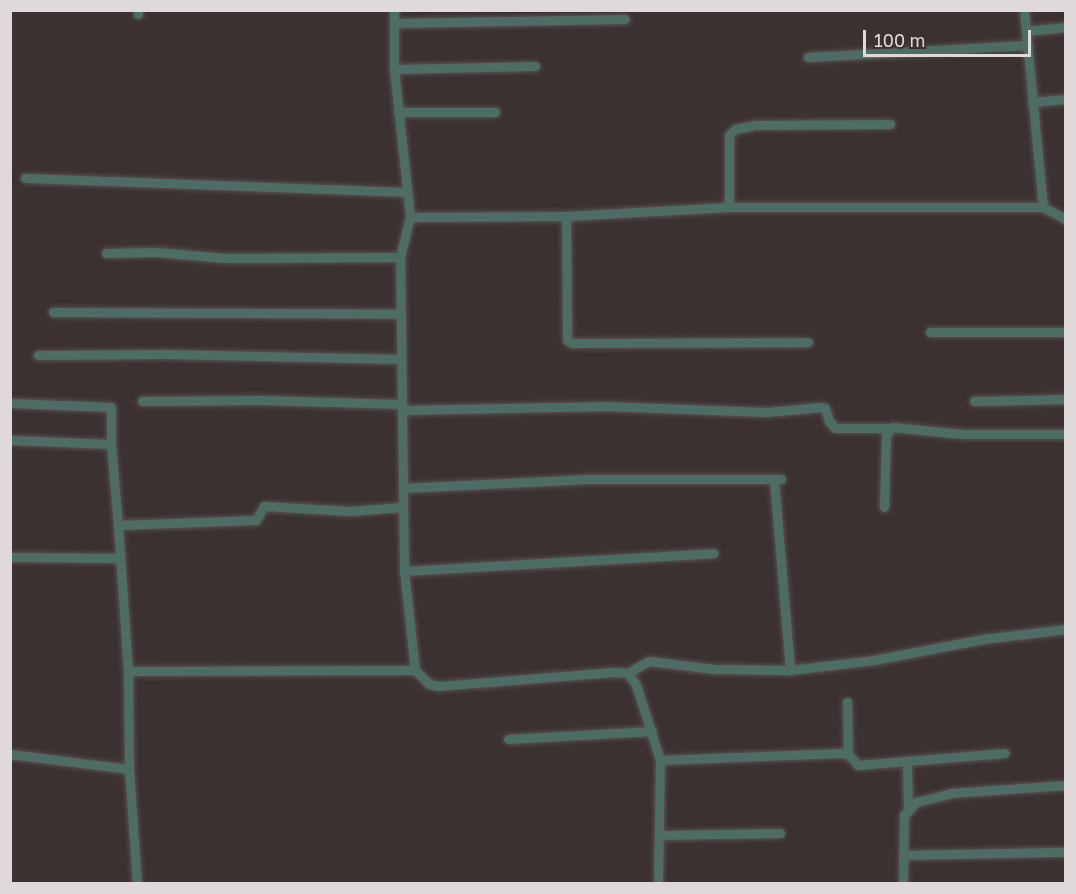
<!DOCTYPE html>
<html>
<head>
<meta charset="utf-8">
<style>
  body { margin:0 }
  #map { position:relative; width:1076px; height:894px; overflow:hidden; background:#3b3131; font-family:"Golos Text",sans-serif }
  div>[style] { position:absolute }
  .roads { filter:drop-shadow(0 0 2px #594f4f) drop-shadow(0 0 2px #594f4f) }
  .minor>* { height:9px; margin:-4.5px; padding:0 4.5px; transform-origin:4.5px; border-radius:4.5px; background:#4d6c64 }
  span { translate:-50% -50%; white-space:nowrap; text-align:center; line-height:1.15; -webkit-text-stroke:5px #3b3131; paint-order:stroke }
  .frame { position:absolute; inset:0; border:12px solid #dfd9d9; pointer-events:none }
  .scale { position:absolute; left:863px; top:30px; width:168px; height:27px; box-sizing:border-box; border:3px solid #dfd9d9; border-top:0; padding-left:8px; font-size:18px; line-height:21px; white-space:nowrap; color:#dfd9d9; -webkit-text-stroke:4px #3b3131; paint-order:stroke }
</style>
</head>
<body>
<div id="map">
  <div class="roads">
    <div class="minor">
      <div style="left:138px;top:10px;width:4px;rotate:90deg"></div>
      <div style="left:394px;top:10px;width:59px;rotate:90deg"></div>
      <div style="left:394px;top:69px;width:149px;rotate:83.8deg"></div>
      <div style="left:1024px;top:10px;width:198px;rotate:84.5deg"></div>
      <div style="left:1043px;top:207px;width:26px;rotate:28deg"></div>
      <div style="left:394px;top:23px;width:231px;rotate:-1deg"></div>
      <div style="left:1027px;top:31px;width:39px;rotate:-6deg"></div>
      <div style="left:808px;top:57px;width:220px;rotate:-3.1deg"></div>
      <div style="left:394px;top:69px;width:141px;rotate:-1.2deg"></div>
      <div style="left:1032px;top:102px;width:34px;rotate:-5deg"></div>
      <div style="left:398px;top:112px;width:97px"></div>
      <div style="left:25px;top:178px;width:381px;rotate:2.1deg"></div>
      <div style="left:729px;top:207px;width:72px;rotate:-90deg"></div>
      <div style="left:729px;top:135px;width:8px;rotate:-45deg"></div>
      <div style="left:735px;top:129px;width:20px;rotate:-11deg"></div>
      <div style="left:755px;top:125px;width:135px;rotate:-0.4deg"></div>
      <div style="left:566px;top:216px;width:124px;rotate:89.5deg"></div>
      <div style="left:567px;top:340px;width:6px;rotate:31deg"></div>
      <div style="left:572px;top:343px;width:236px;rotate:-0.2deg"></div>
      <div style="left:106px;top:253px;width:50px;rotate:-1.1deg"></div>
      <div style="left:156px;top:252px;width:69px;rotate:5deg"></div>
      <div style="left:225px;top:258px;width:175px;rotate:-0.3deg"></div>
      <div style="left:53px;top:312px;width:348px;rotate:0.3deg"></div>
      <div style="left:930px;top:332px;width:136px"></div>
      <div style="left:38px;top:355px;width:128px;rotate:-0.4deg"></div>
      <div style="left:166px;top:354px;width:235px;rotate:1.2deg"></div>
      <div style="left:142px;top:401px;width:118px;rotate:-0.5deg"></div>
      <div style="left:260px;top:400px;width:142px;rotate:1.6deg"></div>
      <div style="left:974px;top:401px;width:92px;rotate:-1.2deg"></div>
      <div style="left:10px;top:403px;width:101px;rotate:2.3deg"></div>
      <div style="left:111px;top:407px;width:37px;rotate:90deg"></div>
      <div style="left:111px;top:444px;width:81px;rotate:85.1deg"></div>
      <div style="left:118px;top:525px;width:138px;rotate:-2.1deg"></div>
      <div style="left:256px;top:520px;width:16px;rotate:-60deg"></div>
      <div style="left:264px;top:506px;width:86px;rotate:3.3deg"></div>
      <div style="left:350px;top:511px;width:53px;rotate:-4.3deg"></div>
      <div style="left:402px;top:410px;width:201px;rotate:-1.1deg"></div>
      <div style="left:603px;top:406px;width:164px;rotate:2.1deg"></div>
      <div style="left:767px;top:412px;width:54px;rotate:-5.3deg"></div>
      <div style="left:821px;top:407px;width:4px;rotate:14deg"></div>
      <div style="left:825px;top:408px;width:14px;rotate:73deg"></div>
      <div style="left:829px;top:421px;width:9px;rotate:49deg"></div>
      <div style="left:835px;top:428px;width:54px"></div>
      <div style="left:11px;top:440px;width:100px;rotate:2.3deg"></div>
      <div style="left:774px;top:479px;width:192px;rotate:85.2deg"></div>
      <div style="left:403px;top:488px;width:181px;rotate:-2.8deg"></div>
      <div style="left:584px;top:479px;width:197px"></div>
      <div style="left:884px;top:507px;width:72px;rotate:-88.4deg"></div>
      <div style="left:886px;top:435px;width:10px;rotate:-53deg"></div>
      <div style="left:892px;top:427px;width:71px;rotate:5.6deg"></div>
      <div style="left:963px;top:434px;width:103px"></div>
      <div style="left:118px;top:525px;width:146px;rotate:86.1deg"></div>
      <div style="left:128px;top:671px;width:98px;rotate:89.4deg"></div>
      <div style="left:129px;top:769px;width:115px;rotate:86deg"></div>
      <div style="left:10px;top:557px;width:110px;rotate:0.5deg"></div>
      <div style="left:404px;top:571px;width:310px;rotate:-3.3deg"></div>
      <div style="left:128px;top:671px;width:287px;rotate:-0.2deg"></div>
      <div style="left:628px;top:673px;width:24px;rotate:-30deg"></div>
      <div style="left:649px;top:661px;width:65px;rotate:7deg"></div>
      <div style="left:714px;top:669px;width:76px;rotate:0.8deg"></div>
      <div style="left:790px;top:670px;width:85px;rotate:-6.8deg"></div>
      <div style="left:874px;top:660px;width:111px;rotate:-10.9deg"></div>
      <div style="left:983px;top:639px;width:84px;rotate:-6.9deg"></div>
      <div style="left:847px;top:702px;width:52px;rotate:88.9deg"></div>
      <div style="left:508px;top:739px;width:144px;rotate:-3.2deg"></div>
      <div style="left:10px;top:754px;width:120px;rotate:7.2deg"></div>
      <div style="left:660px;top:760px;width:181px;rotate:-2.2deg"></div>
      <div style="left:841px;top:753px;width:7px;rotate:8deg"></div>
      <div style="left:848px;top:754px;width:15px;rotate:48deg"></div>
      <div style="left:858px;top:765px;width:147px;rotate:-4.7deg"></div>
      <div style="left:907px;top:761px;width:48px;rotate:88.8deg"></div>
      <div style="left:659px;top:835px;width:121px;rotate:-0.9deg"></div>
      <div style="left:903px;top:855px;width:163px;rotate:-1.1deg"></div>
      <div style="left:658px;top:884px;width:124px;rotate:-89.1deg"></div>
      <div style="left:660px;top:760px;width:79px;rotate:-107.7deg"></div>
      <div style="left:636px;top:685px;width:14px;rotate:-124deg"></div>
      <div style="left:628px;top:673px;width:15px;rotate:-176deg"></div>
      <div style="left:613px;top:672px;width:176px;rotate:175.4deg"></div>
      <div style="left:438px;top:686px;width:9px;rotate:-167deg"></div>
      <div style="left:429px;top:684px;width:20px;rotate:-135deg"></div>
      <div style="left:415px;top:670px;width:100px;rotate:-96.3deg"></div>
      <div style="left:404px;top:571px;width:314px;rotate:-90.7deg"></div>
      <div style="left:400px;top:257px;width:41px;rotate:-76deg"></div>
      <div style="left:410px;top:217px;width:156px;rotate:-0.4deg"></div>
      <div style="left:566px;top:216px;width:163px;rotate:-3.2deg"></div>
      <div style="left:729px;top:207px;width:314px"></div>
      <div style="left:903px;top:884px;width:69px;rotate:-89.2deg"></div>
      <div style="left:904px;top:815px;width:18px;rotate:-47deg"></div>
      <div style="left:916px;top:802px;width:36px;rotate:-14deg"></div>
      <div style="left:951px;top:793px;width:115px;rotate:-4deg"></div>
    </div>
  </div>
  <div class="frame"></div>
  <div class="scale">100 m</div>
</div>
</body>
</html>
